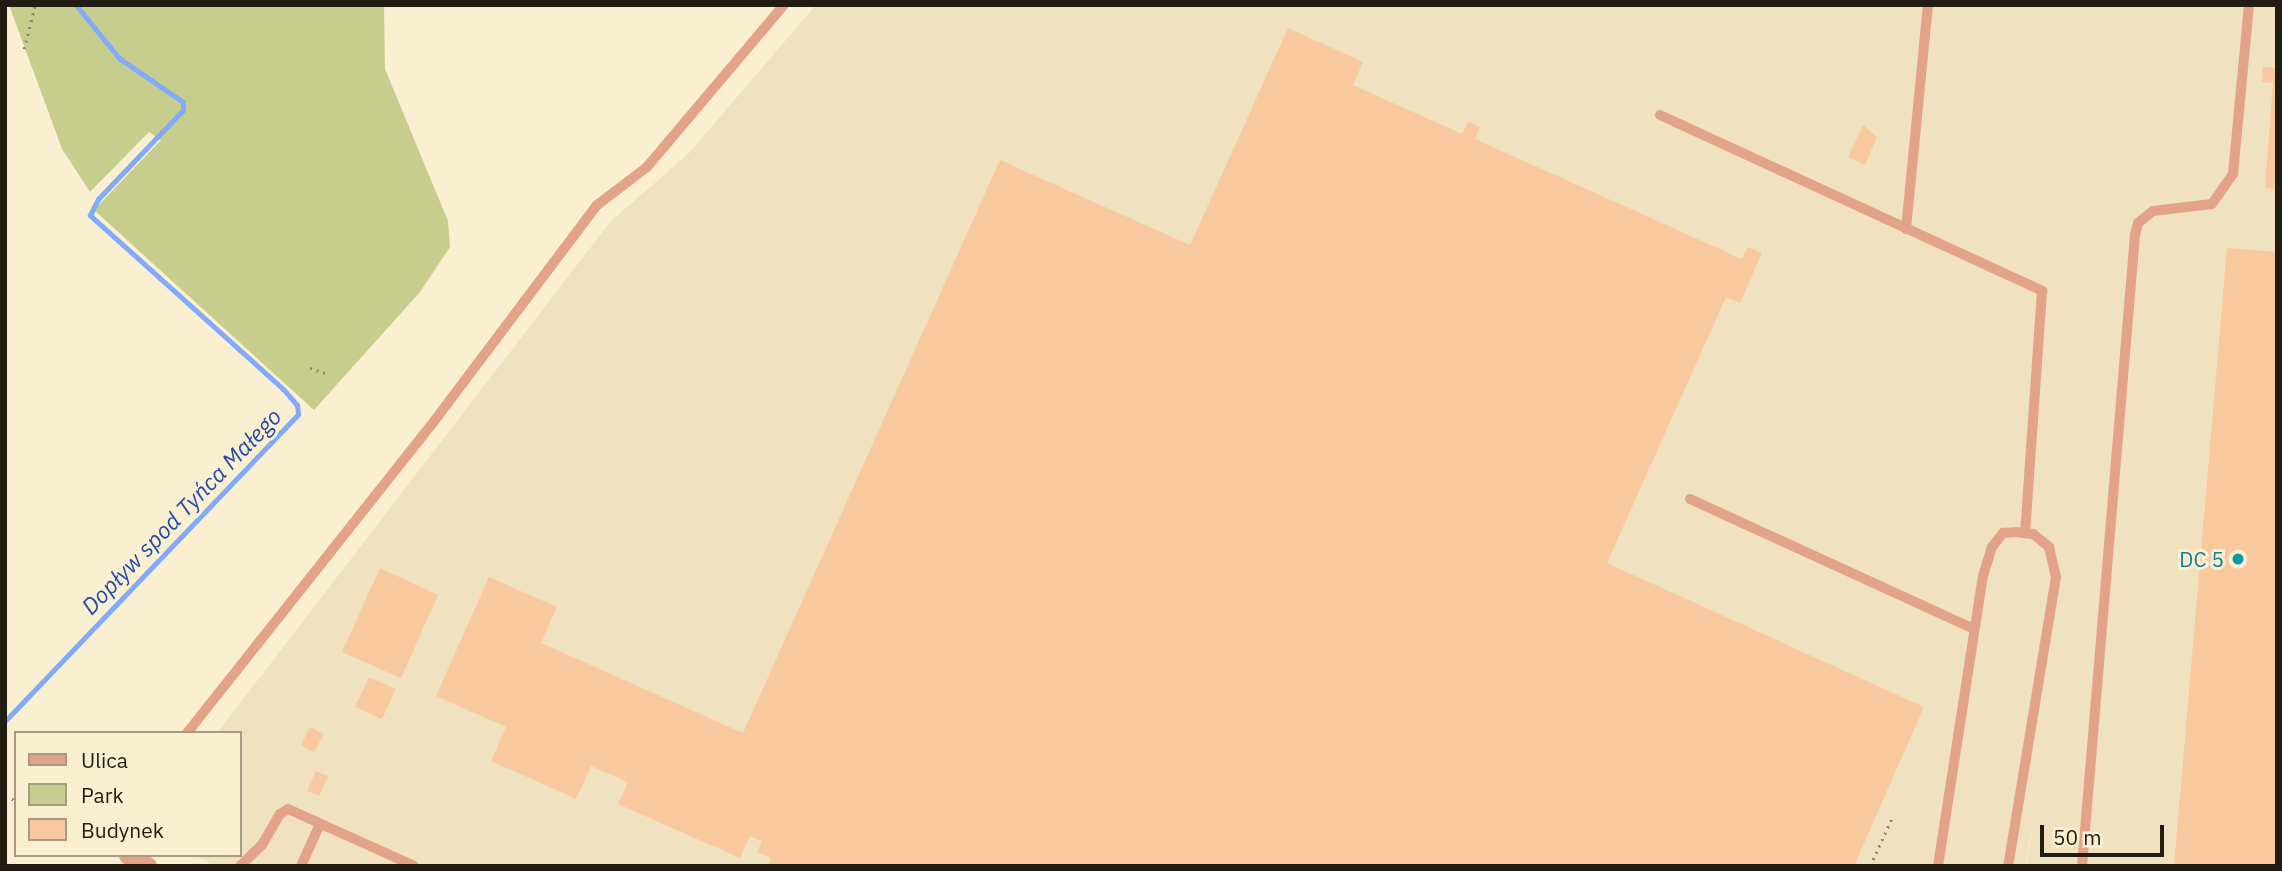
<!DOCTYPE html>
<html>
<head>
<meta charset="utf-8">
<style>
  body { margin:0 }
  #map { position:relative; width:2282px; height:871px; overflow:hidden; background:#fbefd2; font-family:"IBM Plex Sans",sans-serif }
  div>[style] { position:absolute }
  .built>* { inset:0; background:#f1e2bf }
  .green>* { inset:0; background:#c6cd8d }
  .stream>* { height:5px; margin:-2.5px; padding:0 2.5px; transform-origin:2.5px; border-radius:2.5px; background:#81aafc }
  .building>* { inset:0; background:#f8c89f }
  .path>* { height:2.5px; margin-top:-1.25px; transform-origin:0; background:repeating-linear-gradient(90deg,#908874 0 2px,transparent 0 7px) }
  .lane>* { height:10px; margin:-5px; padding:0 5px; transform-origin:5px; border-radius:5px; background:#e3a389 }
  .street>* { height:19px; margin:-9.5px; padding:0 9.5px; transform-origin:9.5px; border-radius:9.5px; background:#e3a389 }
  .dots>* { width:19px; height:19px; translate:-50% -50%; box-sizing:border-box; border:4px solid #fbefd2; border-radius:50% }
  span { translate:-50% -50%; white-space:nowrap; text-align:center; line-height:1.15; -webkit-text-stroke:6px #fbefd2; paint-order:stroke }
  .culture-label { font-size:21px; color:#0d838f }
  .right { translate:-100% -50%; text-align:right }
  .water-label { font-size:23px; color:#224caa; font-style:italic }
  .frame { position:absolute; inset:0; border:7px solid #211d12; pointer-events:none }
  .legend { position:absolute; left:14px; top:731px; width:228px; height:126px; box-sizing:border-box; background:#fbefd2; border:2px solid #a49b85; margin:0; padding:9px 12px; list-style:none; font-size:21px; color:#211d12 }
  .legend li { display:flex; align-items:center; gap:14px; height:35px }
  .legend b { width:35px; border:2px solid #a49b85 }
  .scale { position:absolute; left:2040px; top:825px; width:124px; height:32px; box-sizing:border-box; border:4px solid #211d12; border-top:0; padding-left:9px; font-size:21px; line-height:24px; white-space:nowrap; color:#211d12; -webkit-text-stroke:5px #fbefd2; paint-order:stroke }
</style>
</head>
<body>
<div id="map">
  <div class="built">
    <div style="clip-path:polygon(816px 5px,2277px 5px,2277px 866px,2026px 866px,2035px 813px,2025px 866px,215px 866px,193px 855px,240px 855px,240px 733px,217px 733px,610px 222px,689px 153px)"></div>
  </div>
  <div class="green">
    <div style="clip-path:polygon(9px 5px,384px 5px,385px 69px,448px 221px,450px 247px,420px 292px,314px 410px,94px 210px,161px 140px,149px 132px,90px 192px,62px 149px)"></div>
  </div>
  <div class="stream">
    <div style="left:5px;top:721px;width:424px;rotate:-46.3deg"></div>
    <div style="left:298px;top:414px;width:9px;rotate:-96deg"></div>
    <div style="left:297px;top:405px;width:21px;rotate:-131deg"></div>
    <div style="left:283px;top:389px;width:260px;rotate:-138deg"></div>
    <div style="left:90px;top:215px;width:18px;rotate:-63deg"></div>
    <div style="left:98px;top:199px;width:123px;rotate:-46.3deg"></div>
    <div style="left:183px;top:110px;width:8px;rotate:-90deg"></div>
    <div style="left:183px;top:102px;width:78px;rotate:-145.5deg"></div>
    <div style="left:119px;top:58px;width:68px;rotate:-129.1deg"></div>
  </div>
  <div class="building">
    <div style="clip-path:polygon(1288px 28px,1363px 62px,1353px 85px,1462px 134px,1468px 122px,1480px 127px,1475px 139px,1742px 259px,1748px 247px,1762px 253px,1740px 303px,1726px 297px,1607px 563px,1924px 707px,1854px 866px,768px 866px,771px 858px,757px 852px,762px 841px,750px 836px,740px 858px,618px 804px,628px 782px,591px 766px,576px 799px,491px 761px,506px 727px,436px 696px,489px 577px,557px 607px,541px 643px,743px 733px,1000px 160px,1190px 245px)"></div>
    <div style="clip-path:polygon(2263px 67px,2277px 68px,2277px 189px,2265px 188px,2273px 83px,2262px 82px)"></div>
    <div style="clip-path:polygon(1863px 125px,1877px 137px,1865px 165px,1848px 157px)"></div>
    <div style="clip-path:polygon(2227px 248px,2277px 252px,2277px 866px,2174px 866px)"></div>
    <div style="clip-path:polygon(380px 568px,438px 595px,401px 678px,342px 652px)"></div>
    <div style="clip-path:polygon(369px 677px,396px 689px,382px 719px,355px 707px)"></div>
    <div style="clip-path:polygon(310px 727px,324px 734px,314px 752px,301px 745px)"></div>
    <div style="clip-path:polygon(316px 771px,328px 776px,319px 796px,307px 791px)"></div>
  </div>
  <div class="path">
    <div style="left:24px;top:49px;width:45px;rotate:-76deg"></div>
    <div style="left:310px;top:368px;width:16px;rotate:18deg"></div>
    <div style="left:5px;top:797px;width:11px;rotate:15deg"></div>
    <div style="left:1870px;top:866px;width:53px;rotate:-65.4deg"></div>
    <div style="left:1919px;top:866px;width:1px;rotate:-90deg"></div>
  </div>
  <div class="lane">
    <div style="left:1660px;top:115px;width:421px;rotate:24.7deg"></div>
    <div style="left:2042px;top:291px;width:243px;rotate:94deg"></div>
    <div style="left:1906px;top:229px;width:225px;rotate:-84.4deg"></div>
    <div style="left:1690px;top:499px;width:310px;rotate:24.6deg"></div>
    <div style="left:187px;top:733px;width:399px;rotate:-51.6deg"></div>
    <div style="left:435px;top:420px;width:268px;rotate:-53deg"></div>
    <div style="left:596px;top:206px;width:64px;rotate:-37.4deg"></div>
    <div style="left:647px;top:167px;width:212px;rotate:-49.8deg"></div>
    <div style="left:240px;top:866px;width:30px;rotate:-44deg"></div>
    <div style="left:262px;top:845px;width:36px;rotate:-60deg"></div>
    <div style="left:280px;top:814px;width:9px;rotate:-32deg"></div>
    <div style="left:288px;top:809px;width:138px;rotate:24.3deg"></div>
    <div style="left:301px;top:866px;width:46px;rotate:-65.7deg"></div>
    <div style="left:1938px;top:866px;width:293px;rotate:-81.2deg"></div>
    <div style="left:1983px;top:576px;width:30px;rotate:-73deg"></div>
    <div style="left:1992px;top:547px;width:18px;rotate:-52deg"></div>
    <div style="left:2003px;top:533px;width:13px;rotate:-4deg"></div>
    <div style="left:2016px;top:532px;width:17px;rotate:7deg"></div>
    <div style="left:2033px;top:534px;width:21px;rotate:39deg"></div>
    <div style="left:2049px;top:547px;width:31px;rotate:77deg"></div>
    <div style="left:2056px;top:577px;width:293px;rotate:99.4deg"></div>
    <div style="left:2082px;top:866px;width:633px;rotate:-85.2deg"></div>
    <div style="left:2135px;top:235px;width:12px;rotate:-76deg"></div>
    <div style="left:2138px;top:223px;width:19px;rotate:-39deg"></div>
    <div style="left:2153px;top:211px;width:59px;rotate:-6.8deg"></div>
    <div style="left:2212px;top:204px;width:37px;rotate:-55deg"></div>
    <div style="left:2233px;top:174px;width:170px;rotate:-84.6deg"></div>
  </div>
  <div class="street">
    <div style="left:128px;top:855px;width:22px;rotate:30deg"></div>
  </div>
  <div class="dots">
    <div style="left:2238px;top:559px;background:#0f9aa8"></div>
  </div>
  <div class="culture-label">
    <span class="right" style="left:2224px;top:559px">DC 5</span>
  </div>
  <div class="water-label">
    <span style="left:181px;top:511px;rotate:-46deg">Dopływ spod Tyńca Małego</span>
  </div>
  <div class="frame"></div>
  <ul class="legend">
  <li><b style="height:9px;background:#e3a389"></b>Ulica</li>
  <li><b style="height:19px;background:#c6cd8d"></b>Park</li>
  <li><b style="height:19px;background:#f8c89f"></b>Budynek</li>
  </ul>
  <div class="scale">50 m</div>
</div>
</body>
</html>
